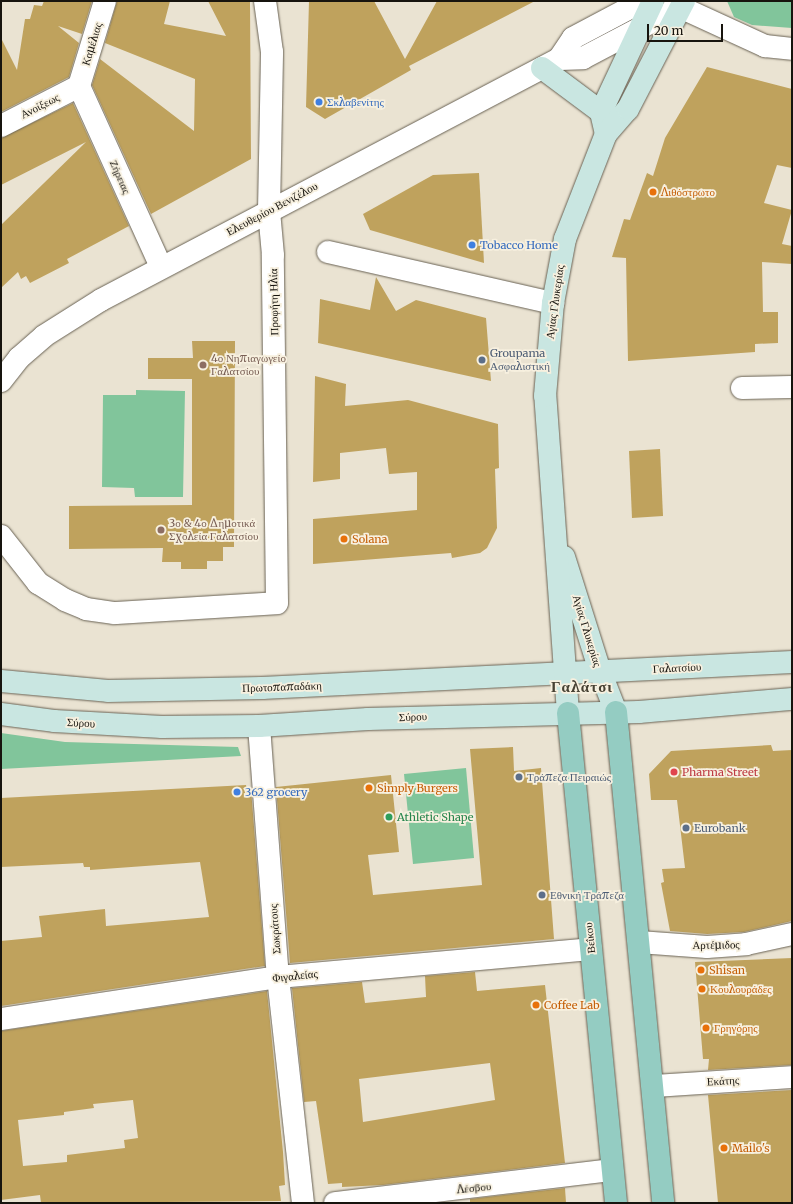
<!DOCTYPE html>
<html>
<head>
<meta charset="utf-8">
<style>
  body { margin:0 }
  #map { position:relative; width:793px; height:1204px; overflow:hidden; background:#eae3d2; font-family:Merriweather,serif }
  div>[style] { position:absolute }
  .green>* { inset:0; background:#81c59b }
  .building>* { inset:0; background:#bfa25d }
  .roads { filter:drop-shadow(0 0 1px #696254) drop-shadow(0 0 1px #696254) }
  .street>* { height:22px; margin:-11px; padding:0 11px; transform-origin:11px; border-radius:11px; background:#fff }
  .secondary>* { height:22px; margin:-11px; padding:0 11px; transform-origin:11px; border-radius:11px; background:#c9e6e1 }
  .primary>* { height:22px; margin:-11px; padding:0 11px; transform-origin:11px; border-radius:11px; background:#94ccc2 }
  .dots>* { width:11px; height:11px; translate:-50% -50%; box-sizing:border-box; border:2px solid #f7f0df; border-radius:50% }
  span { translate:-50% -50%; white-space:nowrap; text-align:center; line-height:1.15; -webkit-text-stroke:3.5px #f7f0df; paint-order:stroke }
  .street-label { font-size:11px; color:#17140e }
  .shop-label { font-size:11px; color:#366cbe }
  .left { translate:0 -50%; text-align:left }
  .food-label { font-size:11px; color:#c56008 }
  .service-label { font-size:11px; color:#4e5e75 }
  .education-label { font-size:11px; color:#785e54 }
  .health-label { font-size:11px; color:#be3a42 }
  .leisure-label { font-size:11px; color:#27864d }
  .district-label { font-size:15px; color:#464133; font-weight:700; letter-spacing:1px }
  .frame { position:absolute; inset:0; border:2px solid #17140e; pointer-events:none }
  .scale { position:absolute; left:647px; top:24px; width:76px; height:18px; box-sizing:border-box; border:2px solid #17140e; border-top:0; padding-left:5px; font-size:12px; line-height:14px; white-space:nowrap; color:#17140e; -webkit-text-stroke:3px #f7f0df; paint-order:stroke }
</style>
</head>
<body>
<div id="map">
  <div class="green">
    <div style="clip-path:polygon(727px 1px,792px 1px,792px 28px,752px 25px,734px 17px)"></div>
    <div style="clip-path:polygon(136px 390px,185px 391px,183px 497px,135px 497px,134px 488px,102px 487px,103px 395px,136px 395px)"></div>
    <div style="clip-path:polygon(1px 733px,65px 742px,238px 747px,241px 756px,1px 769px)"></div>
    <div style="clip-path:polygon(466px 768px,474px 858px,413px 864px,404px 774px)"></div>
  </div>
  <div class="building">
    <div style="clip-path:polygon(44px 1px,92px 1px,82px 34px,58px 26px,79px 43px,69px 77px,1px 112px,1px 38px,17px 70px,25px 19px,30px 19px,34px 5px,42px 6px)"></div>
    <div style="clip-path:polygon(117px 1px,170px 1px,164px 24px,226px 36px,208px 1px,250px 1px,251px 159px,151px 214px,92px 85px,100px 59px,194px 131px,195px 79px,105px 43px)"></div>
    <div style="clip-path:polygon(309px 1px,374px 1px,405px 59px,437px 1px,535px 1px,409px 66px,411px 70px,325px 119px,306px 107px)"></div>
    <div style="clip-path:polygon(707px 67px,792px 89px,792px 168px,777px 165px,764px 203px,792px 210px,782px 244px,792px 246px,792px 264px,762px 262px,763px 312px,778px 312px,778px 343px,755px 344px,755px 352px,628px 361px,626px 258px,612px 257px,624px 219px,630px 220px,647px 173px,653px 176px,665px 138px)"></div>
    <div style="clip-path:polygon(73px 103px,129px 226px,67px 259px,69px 263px,30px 283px,26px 276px,21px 279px,18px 272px,1px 288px,1px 225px,86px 142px,1px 185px,1px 138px)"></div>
    <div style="clip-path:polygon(479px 173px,484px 263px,370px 230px,363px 214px,433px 175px)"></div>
    <div style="clip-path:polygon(376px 277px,396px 311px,416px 300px,486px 318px,491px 381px,318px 343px,320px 299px,370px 310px)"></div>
    <div style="clip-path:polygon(192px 341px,235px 341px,234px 547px,223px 547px,223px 561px,207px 561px,207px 569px,181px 569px,181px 562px,162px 562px,163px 548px,69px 549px,69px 506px,192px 505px,192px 379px,148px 379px,148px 358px,193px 358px)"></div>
    <div style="clip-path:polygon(315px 376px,346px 384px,345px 406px,408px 400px,498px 424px,499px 468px,495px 469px,497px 528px,487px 548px,480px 553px,452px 558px,451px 553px,313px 564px,313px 519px,417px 510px,417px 472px,389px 474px,386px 448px,340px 453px,340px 479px,313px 482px)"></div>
    <div style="clip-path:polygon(660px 449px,663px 516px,632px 518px,629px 451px)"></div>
    <div style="clip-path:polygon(771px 745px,773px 751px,792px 750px,792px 921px,744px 932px,707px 934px,670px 931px,661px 883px,664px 882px,662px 869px,685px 868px,677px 800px,651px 800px,649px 774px,671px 751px)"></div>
    <div style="clip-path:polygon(513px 747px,514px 771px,541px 768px,554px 939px,290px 963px,276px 787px,391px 775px,399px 852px,368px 855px,373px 895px,482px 885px,470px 749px)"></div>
    <div style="clip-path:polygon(246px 785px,247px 789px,251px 789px,265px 966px,1px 1006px,1px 941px,42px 937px,39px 916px,105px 909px,106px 926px,209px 917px,200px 862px,90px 870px,90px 867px,84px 867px,83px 863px,1px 867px,1px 798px)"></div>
    <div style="clip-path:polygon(792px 958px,792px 1065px,708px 1070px,709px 1059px,703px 1059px,695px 962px)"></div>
    <div style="clip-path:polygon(evenodd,475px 972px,477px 991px,545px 985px,565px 1163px,383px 1185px,342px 1187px,342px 1183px,328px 1184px,316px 1101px,304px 1102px,292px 988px,362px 982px,365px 1003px,426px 997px,425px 976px,475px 972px,490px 1063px,495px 1100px,363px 1122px,359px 1079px,490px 1063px)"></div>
    <div style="clip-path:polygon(evenodd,267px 991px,283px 1152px,285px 1185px,279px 1186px,281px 1201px,41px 1203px,40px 1195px,1px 1200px,1px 1031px,267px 991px,133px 1100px,138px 1138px,124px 1140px,125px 1148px,67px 1155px,67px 1162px,23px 1166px,18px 1120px,64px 1115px,64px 1112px,94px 1108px,93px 1104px,133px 1100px)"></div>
    <div style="clip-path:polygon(792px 1090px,792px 1203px,718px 1203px,708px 1095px)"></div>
    <div style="clip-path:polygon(565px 1188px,566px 1203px,470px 1203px,470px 1199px)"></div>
  </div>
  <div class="roads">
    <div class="street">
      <div style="left:675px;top:1px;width:8px;rotate:50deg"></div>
      <div style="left:680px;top:7px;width:94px;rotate:24.6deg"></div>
      <div style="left:765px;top:46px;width:27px;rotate:6deg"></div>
      <div style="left:559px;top:59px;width:25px;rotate:-56deg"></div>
      <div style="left:573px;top:38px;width:79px;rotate:-27.9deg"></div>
      <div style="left:79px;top:86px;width:199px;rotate:65.6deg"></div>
      <div style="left:79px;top:86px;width:89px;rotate:-73deg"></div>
      <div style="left:1px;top:126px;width:88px;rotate:-27.1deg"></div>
      <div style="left:328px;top:252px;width:231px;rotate:12.8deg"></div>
      <div style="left:1px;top:381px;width:29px;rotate:-52deg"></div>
      <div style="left:19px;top:358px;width:33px;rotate:-41deg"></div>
      <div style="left:44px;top:336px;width:67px;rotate:-32.3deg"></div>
      <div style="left:101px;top:300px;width:518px;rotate:-27.75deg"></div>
      <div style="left:559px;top:59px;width:24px;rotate:-2deg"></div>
      <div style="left:583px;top:58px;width:110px;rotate:-27.7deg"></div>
      <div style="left:742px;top:388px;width:50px;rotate:-1.1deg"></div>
      <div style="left:1px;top:536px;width:60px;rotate:51.8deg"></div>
      <div style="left:38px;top:583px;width:32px;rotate:32deg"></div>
      <div style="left:65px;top:600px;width:23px;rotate:23deg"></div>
      <div style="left:86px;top:609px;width:29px;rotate:8deg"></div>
      <div style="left:115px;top:613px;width:162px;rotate:-3.5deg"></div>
      <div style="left:277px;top:603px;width:348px;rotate:-90.7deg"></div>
      <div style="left:273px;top:255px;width:44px;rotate:-95.2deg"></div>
      <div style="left:269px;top:211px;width:159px;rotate:-88.9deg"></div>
      <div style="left:272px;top:52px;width:51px;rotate:-97.8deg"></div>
      <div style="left:259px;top:726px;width:252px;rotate:85.7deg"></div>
      <div style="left:278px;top:977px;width:227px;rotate:83.7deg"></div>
      <div style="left:639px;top:942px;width:68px;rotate:4.2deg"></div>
      <div style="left:707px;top:947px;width:39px;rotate:-4deg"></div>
      <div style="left:746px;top:944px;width:47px;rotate:-12.3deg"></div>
      <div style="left:1px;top:1019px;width:280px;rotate:-8.6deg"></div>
      <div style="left:278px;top:977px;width:314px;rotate:-5.1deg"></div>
      <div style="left:654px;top:1086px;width:138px;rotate:-3.7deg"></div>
      <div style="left:335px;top:1203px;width:279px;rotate:-6.8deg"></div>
    </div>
    <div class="secondary">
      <div style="left:542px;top:68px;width:74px;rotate:36.7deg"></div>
      <div style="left:606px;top:134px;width:23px;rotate:-103deg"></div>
      <div style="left:601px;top:112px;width:123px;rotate:-64.9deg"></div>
      <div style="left:564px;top:557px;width:120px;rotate:72.5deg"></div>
      <div style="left:600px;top:671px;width:44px;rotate:68.7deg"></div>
      <div style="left:1px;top:681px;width:107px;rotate:5.3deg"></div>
      <div style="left:108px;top:691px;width:154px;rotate:-1.1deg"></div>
      <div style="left:262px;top:688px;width:531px;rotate:-2.81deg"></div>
      <div style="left:568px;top:713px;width:318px;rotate:-94.1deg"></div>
      <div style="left:545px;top:396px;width:93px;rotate:-85.1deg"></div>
      <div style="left:553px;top:303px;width:65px;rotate:-79.4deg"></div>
      <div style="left:565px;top:239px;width:113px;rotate:-68.7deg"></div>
      <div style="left:606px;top:134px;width:33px;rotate:-49deg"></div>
      <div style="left:628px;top:109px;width:122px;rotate:-62.6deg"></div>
      <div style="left:1px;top:714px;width:53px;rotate:7.5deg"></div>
      <div style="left:54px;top:721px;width:108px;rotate:3.2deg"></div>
      <div style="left:162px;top:727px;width:97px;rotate:-0.6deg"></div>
      <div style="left:259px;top:726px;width:109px;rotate:-3.7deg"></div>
      <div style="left:368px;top:719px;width:271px;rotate:-1.5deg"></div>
      <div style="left:639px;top:712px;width:154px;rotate:-4.9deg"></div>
    </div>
    <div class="primary">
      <div style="left:616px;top:712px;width:493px;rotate:84.5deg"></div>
      <div style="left:568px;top:713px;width:492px;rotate:84.4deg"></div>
    </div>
  </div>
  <div class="dots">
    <div style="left:319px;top:102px;background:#3f7fe0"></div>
    <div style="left:653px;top:192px;background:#e8710a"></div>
    <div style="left:472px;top:245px;background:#3f7fe0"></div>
    <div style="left:482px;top:360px;background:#5c6f8a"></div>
    <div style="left:203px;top:365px;background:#8d6e63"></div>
    <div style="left:161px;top:530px;background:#8d6e63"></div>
    <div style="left:344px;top:539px;background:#e8710a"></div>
    <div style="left:674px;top:772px;background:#e0444e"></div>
    <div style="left:519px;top:777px;background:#5c6f8a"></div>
    <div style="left:369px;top:788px;background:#e8710a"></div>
    <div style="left:237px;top:792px;background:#3f7fe0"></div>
    <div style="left:389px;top:817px;background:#2e9e5b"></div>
    <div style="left:686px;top:828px;background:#5c6f8a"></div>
    <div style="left:542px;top:895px;background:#5c6f8a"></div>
    <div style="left:701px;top:970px;background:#e8710a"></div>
    <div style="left:702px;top:989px;background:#e8710a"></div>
    <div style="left:536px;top:1005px;background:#e8710a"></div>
    <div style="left:706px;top:1028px;background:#e8710a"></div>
    <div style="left:724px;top:1148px;background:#e8710a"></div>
  </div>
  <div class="street-label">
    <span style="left:92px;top:44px;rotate:-73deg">Καμέλιας</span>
    <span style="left:40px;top:106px;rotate:-27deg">Ανοίξεως</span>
    <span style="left:120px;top:177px;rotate:66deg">Ζήρειας</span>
    <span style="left:272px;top:209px;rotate:-28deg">Ελευθερίου Βενιζέλου</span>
    <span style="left:274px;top:302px;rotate:-91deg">Προφήτη Ηλία</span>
    <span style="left:555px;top:302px;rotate:-82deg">Αγίας Γλυκερίας</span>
    <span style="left:587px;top:631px;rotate:73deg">Αγίας Γλυκερίας</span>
    <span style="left:677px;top:668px;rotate:-3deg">Γαλατσίου</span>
    <span style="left:282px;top:687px;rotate:-2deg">Πρωτοπαπαδάκη</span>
    <span style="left:413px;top:717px;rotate:-2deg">Σύρου</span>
    <span style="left:81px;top:723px;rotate:3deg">Σύρου</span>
    <span style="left:275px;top:929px;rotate:-94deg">Σωκράτους</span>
    <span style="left:590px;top:938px;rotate:-96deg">Βεΐκου</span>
    <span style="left:716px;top:945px;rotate:-1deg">Αρτέμιδος</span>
    <span style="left:295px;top:976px;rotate:-6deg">Φιγαλείας</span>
    <span style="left:723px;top:1081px;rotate:-3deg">Εκάτης</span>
    <span style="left:474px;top:1188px;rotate:-6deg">Λέσβου</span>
  </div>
  <div class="shop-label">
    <span class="left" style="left:327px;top:102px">Σκλαβενίτης</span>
    <span class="left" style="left:480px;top:245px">Tobacco Home</span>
    <span class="left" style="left:245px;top:792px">362 grocery</span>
  </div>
  <div class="food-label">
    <span class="left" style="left:661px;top:192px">Λιθόστρωτο</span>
    <span class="left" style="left:352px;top:539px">Solana</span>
    <span class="left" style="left:377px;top:788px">Simply Burgers</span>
    <span class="left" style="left:709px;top:970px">Shisan</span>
    <span class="left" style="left:710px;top:989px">Κουλουράδες</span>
    <span class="left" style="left:544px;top:1005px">Coffee Lab</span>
    <span class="left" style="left:714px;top:1028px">Γρηγόρης</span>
    <span class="left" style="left:732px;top:1148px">Mailo's</span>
  </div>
  <div class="service-label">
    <span class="left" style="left:490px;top:360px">Groupama<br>Ασφαλιστική</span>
    <span class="left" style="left:527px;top:777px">Τράπεζα Πειραιώς</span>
    <span class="left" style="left:694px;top:828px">Eurobank</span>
    <span class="left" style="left:550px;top:895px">Εθνική Τράπεζα</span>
  </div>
  <div class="education-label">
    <span class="left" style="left:211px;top:365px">4ο Νηπιαγωγείο<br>Γαλατσίου</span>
    <span class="left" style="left:169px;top:530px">3ο &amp; 4ο Δημοτικά<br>Σχολεία Γαλατσίου</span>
  </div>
  <div class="health-label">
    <span class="left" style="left:682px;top:772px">Pharma Street</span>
  </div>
  <div class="leisure-label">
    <span class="left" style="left:397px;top:817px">Athletic Shape</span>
  </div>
  <div class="district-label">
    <span style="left:582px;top:687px">Γαλάτσι</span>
  </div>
  <div class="frame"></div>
  <div class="scale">20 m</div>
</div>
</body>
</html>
